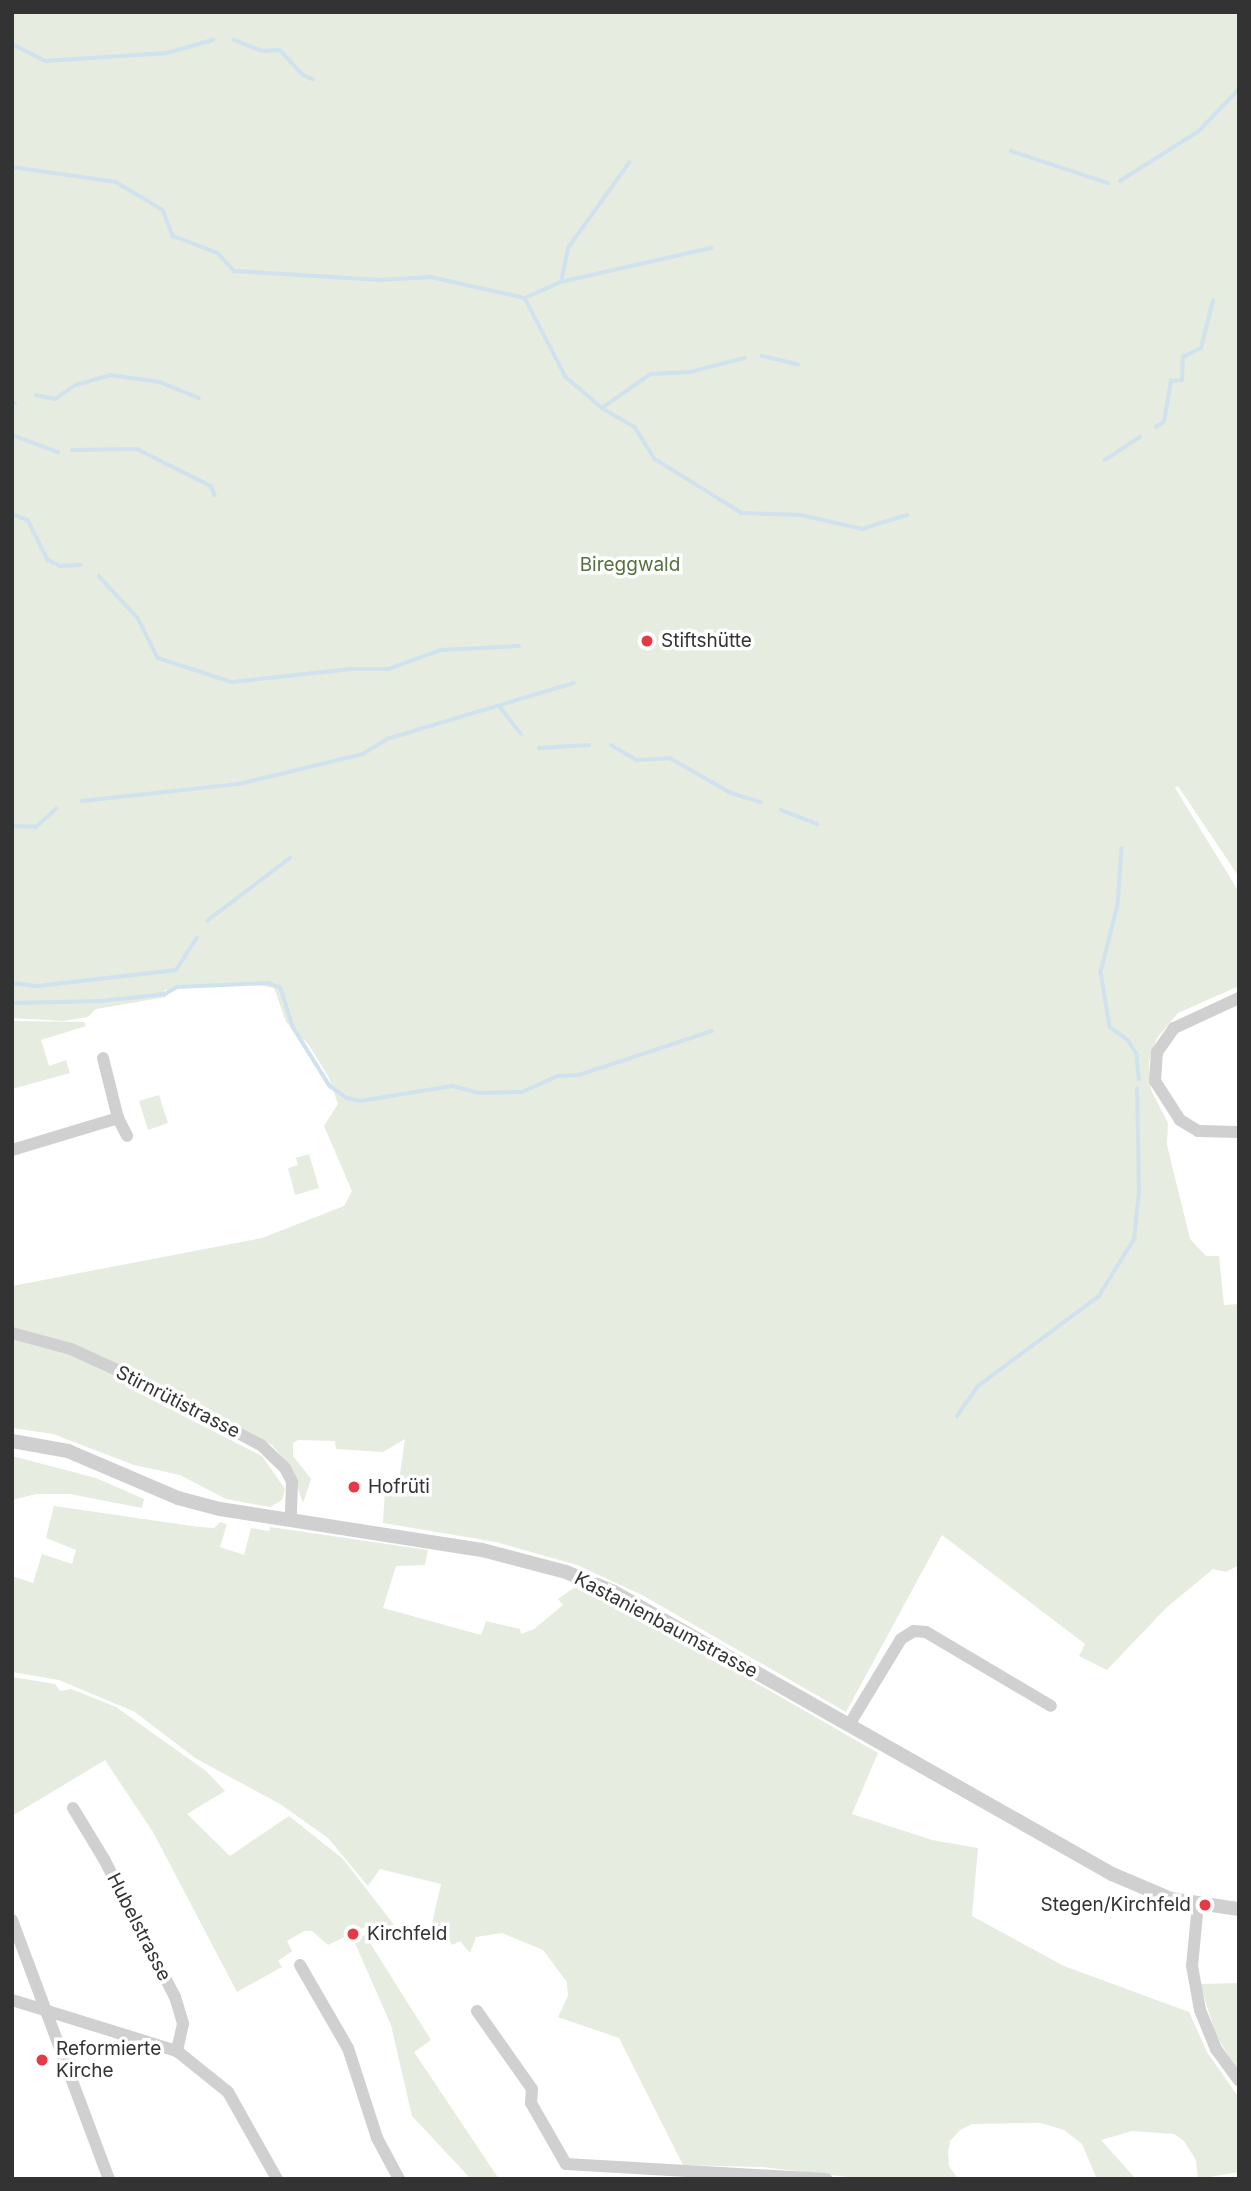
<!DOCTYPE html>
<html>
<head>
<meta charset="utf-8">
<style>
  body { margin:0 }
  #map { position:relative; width:1251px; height:2191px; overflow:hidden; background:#fff; font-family:Inter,sans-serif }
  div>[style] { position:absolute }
  .green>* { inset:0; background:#e6ecdf }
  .stream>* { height:3.5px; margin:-1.75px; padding:0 1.75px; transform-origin:1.75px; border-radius:1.75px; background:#cfe2ee }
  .minor>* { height:12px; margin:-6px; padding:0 6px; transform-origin:6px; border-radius:6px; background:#d0d0d0 }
  .tertiary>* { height:14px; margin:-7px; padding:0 7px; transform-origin:7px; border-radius:7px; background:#d0d0d0 }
  .dots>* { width:19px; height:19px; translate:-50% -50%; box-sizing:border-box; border:4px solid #fff; border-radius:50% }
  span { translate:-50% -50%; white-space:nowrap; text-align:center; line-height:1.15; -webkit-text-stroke:7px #fff; paint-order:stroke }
  .park-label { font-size:19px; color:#56703f }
  .poi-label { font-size:19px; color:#333 }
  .left { translate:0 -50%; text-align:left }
  .right { translate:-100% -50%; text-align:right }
  .street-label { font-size:19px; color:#333 }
  .frame { position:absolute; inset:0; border:14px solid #333; pointer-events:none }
</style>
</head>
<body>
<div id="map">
  <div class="green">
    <div style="clip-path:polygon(12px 12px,1239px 12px,1239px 877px,1178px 786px,1175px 788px,1239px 892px,1239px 986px,1178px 1013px,1157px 1038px,1149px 1061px,1151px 1090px,1168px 1123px,1167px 1145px,1190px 1239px,1206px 1256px,1219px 1256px,1224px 1305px,1239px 1304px,1239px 1565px,1226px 1572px,1213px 1569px,1166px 1608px,1107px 1670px,1079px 1656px,1085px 1644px,942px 1535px,846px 1712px,642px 1595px,577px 1565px,496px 1542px,383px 1523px,385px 1487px,398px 1488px,405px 1439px,383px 1452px,336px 1449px,335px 1441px,298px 1440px,293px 1443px,293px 1456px,311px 1479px,303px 1503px,291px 1468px,272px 1445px,131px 1373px,125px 1386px,262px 1456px,285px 1489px,282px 1500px,270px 1507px,226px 1499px,180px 1475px,134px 1465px,53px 1434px,12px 1428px,12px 1286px,262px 1238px,344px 1206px,352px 1191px,324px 1126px,338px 1104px,329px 1078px,309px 1045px,286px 1022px,274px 988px,243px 982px,165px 990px,166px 997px,96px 1009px,88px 1017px,63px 1021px,12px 1018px)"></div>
    <div style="clip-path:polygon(12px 1021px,84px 1022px,86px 1026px,41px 1040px,49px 1066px,66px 1060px,70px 1073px,12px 1089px)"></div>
    <div style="clip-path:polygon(159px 1095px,168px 1123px,148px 1130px,139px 1101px)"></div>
    <div style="clip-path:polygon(309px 1154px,319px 1188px,295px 1195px,288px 1168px,298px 1165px,296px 1158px)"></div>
    <div style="clip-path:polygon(12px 1456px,96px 1478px,144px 1499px,142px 1508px,70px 1494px,36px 1494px,12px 1500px)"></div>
    <div style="clip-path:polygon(54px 1506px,199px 1527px,214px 1528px,220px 1522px,227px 1524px,220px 1547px,244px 1555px,251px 1528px,269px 1531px,270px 1527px,428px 1550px,425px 1565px,396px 1566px,383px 1608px,481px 1635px,486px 1621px,520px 1629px,521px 1634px,534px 1629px,563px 1605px,558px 1599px,575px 1587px,619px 1604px,878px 1753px,852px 1814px,932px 1840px,978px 1848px,972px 1916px,1064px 1966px,1189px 2012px,1207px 2052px,1239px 2098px,1239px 2172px,1198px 2179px,1196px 2160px,1184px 2141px,1174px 2134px,1132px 2131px,1101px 2140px,1136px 2179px,1097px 2179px,1082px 2144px,1064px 2130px,1041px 2123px,972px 2124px,960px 2130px,950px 2141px,948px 2152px,949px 2166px,958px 2179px,865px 2179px,761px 2167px,683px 2165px,619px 2038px,558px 2017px,568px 1996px,567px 1982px,543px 1950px,502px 1933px,476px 1937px,470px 1953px,460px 1941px,452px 1945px,446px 1935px,438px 1939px,431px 1928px,441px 1884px,380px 1869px,368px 1886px,328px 1838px,280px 1804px,195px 1758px,135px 1712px,59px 1680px,12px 1672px,12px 1576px,33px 1583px,42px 1554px,72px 1564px,76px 1550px,46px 1538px)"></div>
    <div style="clip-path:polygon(12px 1677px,55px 1684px,60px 1691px,71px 1689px,116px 1707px,206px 1771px,225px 1791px,187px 1814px,230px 1856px,289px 1816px,343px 1859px,398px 1930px,378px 1942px,367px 1926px,328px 1945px,312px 1931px,304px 1931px,287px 1941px,292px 1951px,278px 1961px,282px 1967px,237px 1992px,153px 1832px,105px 1760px,12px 1816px)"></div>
    <div style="clip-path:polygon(365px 1935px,431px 2040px,414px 2052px,499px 2179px,471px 2179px,412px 2116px,391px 2025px,354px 1941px)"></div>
    <div style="clip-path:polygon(1239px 1983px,1239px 2073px,1216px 2035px,1200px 1984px)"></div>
  </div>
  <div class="stream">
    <div style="left:234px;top:40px;width:30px;rotate:21deg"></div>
    <div style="left:262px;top:51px;width:18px;rotate:-3deg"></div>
    <div style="left:280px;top:50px;width:34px;rotate:47deg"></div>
    <div style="left:303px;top:75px;width:11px;rotate:22deg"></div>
    <div style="left:12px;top:44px;width:37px;rotate:27deg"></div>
    <div style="left:45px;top:61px;width:122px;rotate:-3.8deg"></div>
    <div style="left:167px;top:53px;width:48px;rotate:-15.8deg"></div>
    <div style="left:1011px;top:151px;width:102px;rotate:18.3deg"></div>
    <div style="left:12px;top:167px;width:105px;rotate:8.2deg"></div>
    <div style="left:116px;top:182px;width:55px;rotate:30.8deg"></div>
    <div style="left:163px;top:210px;width:28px;rotate:69deg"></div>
    <div style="left:173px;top:236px;width:48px;rotate:20.7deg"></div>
    <div style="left:218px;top:253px;width:24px;rotate:48deg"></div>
    <div style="left:234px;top:271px;width:146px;rotate:3.5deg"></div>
    <div style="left:380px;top:280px;width:51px;rotate:-3.4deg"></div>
    <div style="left:431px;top:277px;width:96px;rotate:12.6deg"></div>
    <div style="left:525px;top:298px;width:89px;rotate:62.6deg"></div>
    <div style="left:566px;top:377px;width:48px;rotate:40.7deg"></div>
    <div style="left:602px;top:408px;width:38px;rotate:30deg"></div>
    <div style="left:635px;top:427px;width:38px;rotate:58deg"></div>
    <div style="left:655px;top:459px;width:102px;rotate:31.8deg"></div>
    <div style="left:742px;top:513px;width:59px;rotate:1.9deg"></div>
    <div style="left:801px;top:515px;width:63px;rotate:12.9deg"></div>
    <div style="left:862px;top:529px;width:47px;rotate:-17.3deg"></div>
    <div style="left:1120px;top:181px;width:93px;rotate:-32.3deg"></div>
    <div style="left:1199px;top:131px;width:58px;rotate:-46.4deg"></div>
    <div style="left:561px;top:282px;width:35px;rotate:-78deg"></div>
    <div style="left:568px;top:248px;width:105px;rotate:-54.3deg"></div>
    <div style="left:525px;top:298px;width:39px;rotate:-24deg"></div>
    <div style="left:561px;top:282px;width:154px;rotate:-12.8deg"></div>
    <div style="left:762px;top:356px;width:37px;rotate:13deg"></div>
    <div style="left:36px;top:395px;width:19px;rotate:12deg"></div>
    <div style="left:55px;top:399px;width:25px;rotate:-34deg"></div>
    <div style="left:76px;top:385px;width:35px;rotate:-16deg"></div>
    <div style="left:110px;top:375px;width:50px;rotate:8deg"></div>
    <div style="left:160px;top:382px;width:42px;rotate:22.3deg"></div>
    <div style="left:12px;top:404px;width:3px;rotate:-18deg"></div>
    <div style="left:602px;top:408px;width:60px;rotate:-34.8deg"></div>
    <div style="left:651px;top:374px;width:39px;rotate:-3deg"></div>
    <div style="left:690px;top:372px;width:56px;rotate:-14.5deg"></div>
    <div style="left:1156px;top:427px;width:9px;rotate:-32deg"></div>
    <div style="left:1164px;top:422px;width:42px;rotate:-80.3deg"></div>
    <div style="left:1171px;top:381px;width:11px;rotate:-5deg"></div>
    <div style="left:1182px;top:380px;width:23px;rotate:-88deg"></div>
    <div style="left:1183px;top:357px;width:20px;rotate:-27deg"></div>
    <div style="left:1201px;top:348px;width:49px;rotate:-75.7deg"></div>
    <div style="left:12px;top:435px;width:49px;rotate:20.3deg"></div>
    <div style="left:72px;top:450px;width:65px;rotate:-0.9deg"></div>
    <div style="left:137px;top:449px;width:83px;rotate:26.6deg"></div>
    <div style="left:211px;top:486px;width:10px;rotate:66deg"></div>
    <div style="left:1105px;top:460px;width:42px;rotate:-33.3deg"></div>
    <div style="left:12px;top:514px;width:17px;rotate:21deg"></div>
    <div style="left:28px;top:520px;width:45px;rotate:63.4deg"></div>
    <div style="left:48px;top:560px;width:14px;rotate:25deg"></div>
    <div style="left:61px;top:566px;width:20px;rotate:-3deg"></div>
    <div style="left:99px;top:576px;width:57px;rotate:47.1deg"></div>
    <div style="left:138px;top:618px;width:45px;rotate:63.4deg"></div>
    <div style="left:158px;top:658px;width:78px;rotate:18deg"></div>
    <div style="left:232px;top:682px;width:120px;rotate:-6.2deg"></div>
    <div style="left:351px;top:669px;width:38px"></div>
    <div style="left:389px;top:669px;width:55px;rotate:-20.1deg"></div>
    <div style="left:441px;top:650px;width:78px;rotate:-2.9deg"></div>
    <div style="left:501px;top:708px;width:33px;rotate:52deg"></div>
    <div style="left:611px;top:745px;width:30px;rotate:30deg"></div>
    <div style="left:637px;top:760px;width:33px;rotate:-3deg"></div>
    <div style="left:670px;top:758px;width:70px;rotate:29.8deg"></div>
    <div style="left:731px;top:793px;width:31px;rotate:17deg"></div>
    <div style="left:539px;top:748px;width:50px;rotate:-3.4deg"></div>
    <div style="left:82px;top:801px;width:158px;rotate:-6.2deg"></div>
    <div style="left:239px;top:784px;width:128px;rotate:-13.6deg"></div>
    <div style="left:363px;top:754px;width:28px;rotate:-32deg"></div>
    <div style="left:387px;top:739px;width:195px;rotate:-16.7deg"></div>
    <div style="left:781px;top:810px;width:39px;rotate:21deg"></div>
    <div style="left:12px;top:826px;width:24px;rotate:2deg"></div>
    <div style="left:36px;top:827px;width:27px;rotate:-42deg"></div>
    <div style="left:1122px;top:848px;width:57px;rotate:94deg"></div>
    <div style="left:1118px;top:905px;width:69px;rotate:104.2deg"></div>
    <div style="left:1101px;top:972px;width:56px;rotate:80.7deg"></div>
    <div style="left:1110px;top:1027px;width:22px;rotate:36deg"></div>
    <div style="left:1128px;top:1040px;width:17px;rotate:57deg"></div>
    <div style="left:1137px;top:1054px;width:25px;rotate:85deg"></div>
    <div style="left:207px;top:921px;width:104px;rotate:-37.2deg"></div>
    <div style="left:12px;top:983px;width:26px;rotate:7deg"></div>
    <div style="left:38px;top:986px;width:139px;rotate:-6.6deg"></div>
    <div style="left:176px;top:970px;width:38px;rotate:-57deg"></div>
    <div style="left:12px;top:1003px;width:90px;rotate:-1.3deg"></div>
    <div style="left:102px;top:1001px;width:63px;rotate:-6.3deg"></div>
    <div style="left:165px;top:994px;width:14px;rotate:-30deg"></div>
    <div style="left:177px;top:987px;width:92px;rotate:-2.5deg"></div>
    <div style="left:269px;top:983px;width:13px;rotate:23deg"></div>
    <div style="left:281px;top:988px;width:41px;rotate:72.9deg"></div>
    <div style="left:293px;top:1027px;width:70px;rotate:57.9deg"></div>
    <div style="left:330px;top:1086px;width:21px;rotate:35deg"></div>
    <div style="left:347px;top:1098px;width:13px;rotate:13deg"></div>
    <div style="left:360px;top:1101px;width:94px;rotate:-9.2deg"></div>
    <div style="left:453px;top:1086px;width:28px;rotate:15deg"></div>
    <div style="left:480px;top:1093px;width:42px;rotate:-1.4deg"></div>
    <div style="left:522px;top:1092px;width:39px;rotate:-24deg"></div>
    <div style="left:558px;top:1076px;width:21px;rotate:-3deg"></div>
    <div style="left:579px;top:1075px;width:140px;rotate:-18.3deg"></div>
    <div style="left:957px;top:1416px;width:35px;rotate:-55deg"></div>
    <div style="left:977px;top:1387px;width:152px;rotate:-36.7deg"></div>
    <div style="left:1099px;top:1296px;width:67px;rotate:-58.4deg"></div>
    <div style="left:1134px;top:1239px;width:47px;rotate:-83.9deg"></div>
    <div style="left:1139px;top:1192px;width:103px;rotate:-91.1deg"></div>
  </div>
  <div class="minor">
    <div style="left:1239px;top:998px;width:72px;rotate:155.2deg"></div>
    <div style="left:1174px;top:1028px;width:29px;rotate:125deg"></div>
    <div style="left:1157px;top:1052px;width:29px;rotate:94deg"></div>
    <div style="left:1155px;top:1081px;width:46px;rotate:57.3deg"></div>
    <div style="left:1180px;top:1120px;width:21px;rotate:31deg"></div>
    <div style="left:1198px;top:1131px;width:41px;rotate:1.4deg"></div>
    <div style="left:103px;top:1058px;width:62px;rotate:76deg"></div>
    <div style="left:12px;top:1150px;width:111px;rotate:-16.8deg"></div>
    <div style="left:118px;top:1118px;width:20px;rotate:63deg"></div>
    <div style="left:12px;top:1333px;width:61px;rotate:15.2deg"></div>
    <div style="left:71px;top:1349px;width:65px;rotate:24.6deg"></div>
    <div style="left:130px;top:1376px;width:148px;rotate:27.8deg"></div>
    <div style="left:261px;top:1445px;width:33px;rotate:44deg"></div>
    <div style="left:285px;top:1468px;width:16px;rotate:63deg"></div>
    <div style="left:292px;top:1482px;width:38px;rotate:92deg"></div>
    <div style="left:849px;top:1725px;width:100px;rotate:-58.8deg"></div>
    <div style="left:901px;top:1639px;width:15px;rotate:-32deg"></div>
    <div style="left:914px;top:1631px;width:12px;rotate:5deg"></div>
    <div style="left:926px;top:1632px;width:145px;rotate:30.6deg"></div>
    <div style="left:73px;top:1808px;width:60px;rotate:58.7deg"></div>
    <div style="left:104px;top:1859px;width:155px;rotate:62.8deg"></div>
    <div style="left:175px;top:1997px;width:28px;rotate:73deg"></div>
    <div style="left:183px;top:2024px;width:28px;rotate:103deg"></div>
    <div style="left:1198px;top:1904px;width:62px;rotate:95.5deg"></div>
    <div style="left:1192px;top:1966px;width:45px;rotate:79.7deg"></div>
    <div style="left:1200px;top:2010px;width:42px;rotate:67.7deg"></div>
    <div style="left:1216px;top:2049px;width:39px;rotate:54deg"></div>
    <div style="left:12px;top:1920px;width:277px;rotate:69.5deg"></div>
    <div style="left:300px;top:1965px;width:96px;rotate:60deg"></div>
    <div style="left:348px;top:2048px;width:95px;rotate:72.1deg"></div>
    <div style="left:377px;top:2138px;width:47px;rotate:61.8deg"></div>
    <div style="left:12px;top:2000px;width:173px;rotate:17.2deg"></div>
    <div style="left:177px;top:2051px;width:65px;rotate:38.8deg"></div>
    <div style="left:228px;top:2092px;width:100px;rotate:60.6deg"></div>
    <div style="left:477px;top:2011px;width:95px;rotate:54.8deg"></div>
    <div style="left:532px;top:2089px;width:14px;rotate:94deg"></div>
    <div style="left:531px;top:2103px;width:70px;rotate:60.2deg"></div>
    <div style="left:566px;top:2164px;width:261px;rotate:3.3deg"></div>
  </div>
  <div class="tertiary">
    <div style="left:12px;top:1441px;width:57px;rotate:10.1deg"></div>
    <div style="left:68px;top:1451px;width:120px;rotate:23.1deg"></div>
    <div style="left:178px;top:1498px;width:43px;rotate:14.7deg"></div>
    <div style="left:220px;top:1509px;width:265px;rotate:8.9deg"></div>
    <div style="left:482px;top:1550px;width:87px;rotate:14.7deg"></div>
    <div style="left:566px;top:1572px;width:52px;rotate:22.6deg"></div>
    <div style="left:614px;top:1592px;width:572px;rotate:29.52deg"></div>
    <div style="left:1112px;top:1874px;width:64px;rotate:23deg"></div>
    <div style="left:1171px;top:1899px;width:69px;rotate:8.4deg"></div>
  </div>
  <div class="dots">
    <div style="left:647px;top:641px;background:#e63946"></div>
    <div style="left:354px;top:1487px;background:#e63946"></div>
    <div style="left:1205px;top:1905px;background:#e63946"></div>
    <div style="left:353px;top:1934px;background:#e63946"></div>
    <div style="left:42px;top:2060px;background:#e63946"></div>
  </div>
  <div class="park-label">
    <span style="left:630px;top:565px">Bireggwald</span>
  </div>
  <div class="poi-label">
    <span class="left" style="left:661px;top:641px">Stiftshütte</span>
    <span class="left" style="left:368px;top:1487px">Hofrüti</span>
    <span class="right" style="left:1191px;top:1905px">Stegen/Kirchfeld</span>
    <span class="left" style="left:367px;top:1934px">Kirchfeld</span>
    <span class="left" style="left:56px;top:2060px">Reformierte<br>Kirche</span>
  </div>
  <div class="street-label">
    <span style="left:178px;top:1402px;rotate:27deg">Stirnrütistrasse</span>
    <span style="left:666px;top:1625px;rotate:28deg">Kastanienbaumstrasse</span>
    <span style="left:139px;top:1927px;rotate:63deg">Hubelstrasse</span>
  </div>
  <div class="frame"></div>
</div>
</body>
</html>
